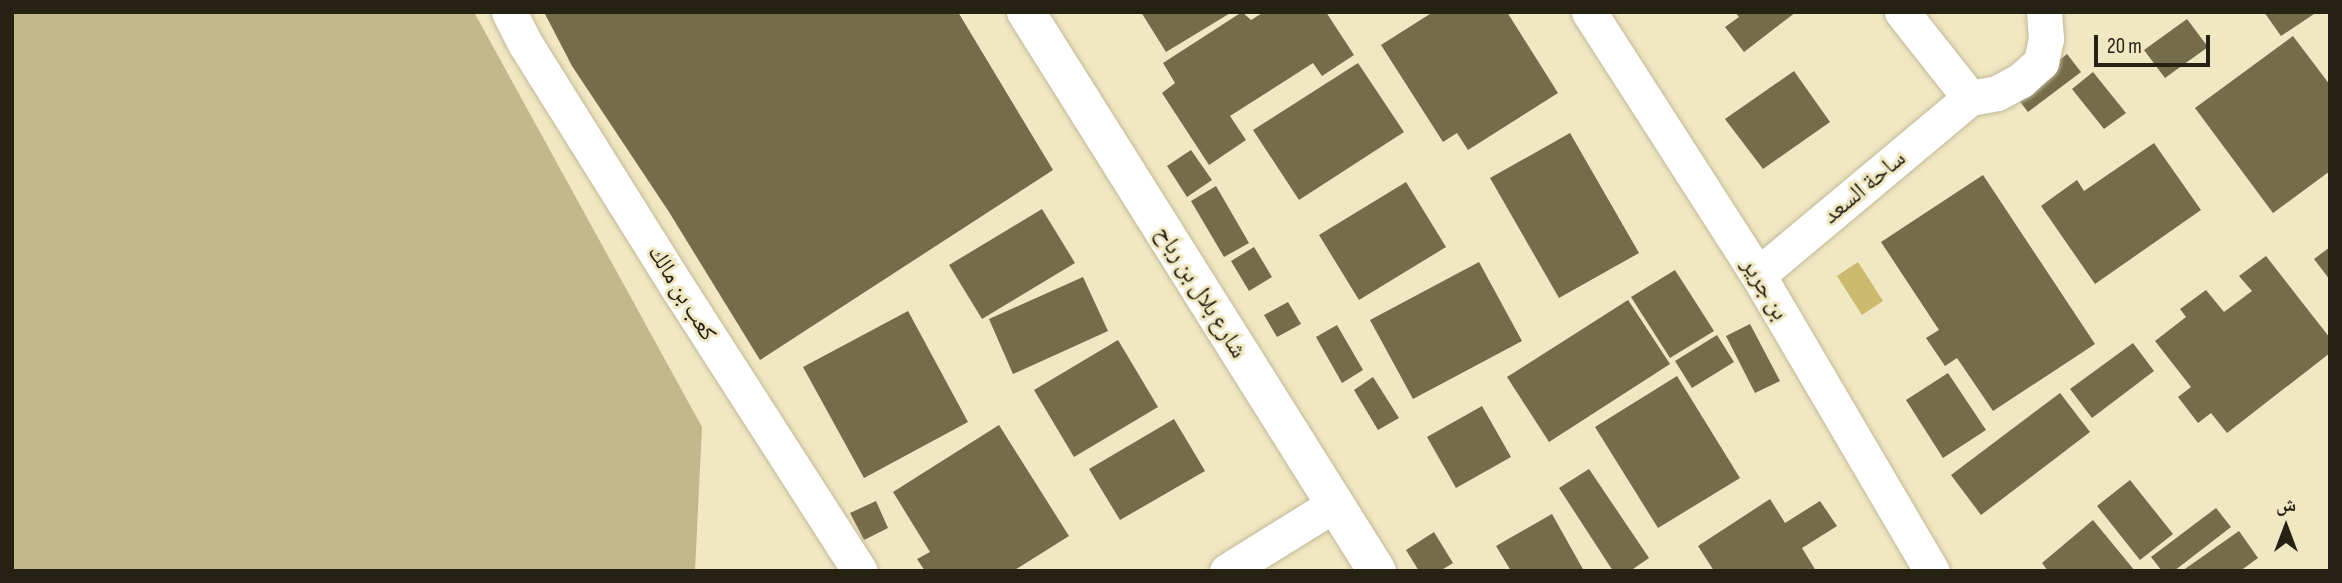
<!DOCTYPE html>
<html>
<head>
<meta charset="utf-8">
<style>
  body { margin:0 }
  #map { position:relative; width:2342px; height:583px; overflow:hidden; background:#f0e7c3; font-family:"Sofia Sans Condensed","Noto Naskh Arabic",sans-serif }
  div>[style] { position:absolute }
  .green>* { inset:0; background:#c3b889 }
  .water>* { inset:0; background:#ccba6e }
  .building>* { inset:0; background:#746c4b }
  .roads { filter:drop-shadow(0 0 2px #c1b896) drop-shadow(0 0 2px #c1b896) }
  .street>* { height:35px; margin:-17.5px; padding:0 17.5px; transform-origin:17.5px; border-radius:17.5px; background:#fff }
  .secondary>* { height:38px; margin:-19px; padding:0 19px; transform-origin:19px; border-radius:19px; background:#fff }
  span { translate:-50% -50%; white-space:nowrap; text-align:center; line-height:1.15; -webkit-text-stroke:6px #f0e7c3; paint-order:stroke }
  .street-label { font-size:24px; color:#252214 }
  .frame { position:absolute; inset:0; border:14px solid #252214; pointer-events:none }
  .north { position:absolute; left:2251px; top:492px; width:70px; height:70px; -webkit-text-stroke:5px #f0e7c3; paint-order:stroke; rotate:0deg; font-size:19px; font-weight:700; line-height:28px; text-align:center; color:#252214 }
  .north::after { content:''; display:block; margin:auto; width:24px; height:32px; background:#252214; clip-path:polygon(50% 0,100% 100%,50% 72%,0 100%) }
  .scale { position:absolute; left:2094px; top:35px; width:116px; height:32px; box-sizing:border-box; border:4px solid #252214; border-top:0; padding-left:9px; font-size:21px; line-height:24px; white-space:nowrap; color:#252214; -webkit-text-stroke:5px #f0e7c3; paint-order:stroke }
</style>
</head>
<body>
<div id="map">
  <div class="green">
    <div style="clip-path:polygon(12px 12px,474px 12px,702px 427px,695px 571px,12px 571px)"></div>
  </div>
  <div class="water">
    <div style="clip-path:polygon(1858px 262px,1883px 301px,1862px 315px,1837px 276px)"></div>
  </div>
  <div class="building">
    <div style="clip-path:polygon(544px 12px,958px 12px,1053px 170px,760px 360px,669px 212px,572px 66px)"></div>
    <div style="clip-path:polygon(1141px 12px,1232px 12px,1166px 52px)"></div>
    <div style="clip-path:polygon(1242px 12px,1251px 20px,1264px 12px,1326px 12px,1354px 55px,1322px 76px,1313px 63px,1230px 116px,1246px 140px,1209px 165px,1162px 93px,1175px 83px,1163px 63px)"></div>
    <div style="clip-path:polygon(1433px 12px,1507px 12px,1558px 93px,1468px 150px,1457px 133px,1443px 142px,1381px 45px)"></div>
    <div style="clip-path:polygon(1735px 12px,1796px 12px,1744px 52px,1725px 27px,1739px 17px)"></div>
    <div style="clip-path:polygon(2264px 12px,2317px 12px,2281px 36px)"></div>
    <div style="clip-path:polygon(2187px 19px,2208px 47px,2165px 78px,2144px 50px)"></div>
    <div style="clip-path:polygon(2293px 36px,2330px 85px,2330px 171px,2273px 213px,2195px 108px)"></div>
    <div style="clip-path:polygon(2067px 54px,2081px 72px,2028px 112px,2015px 95px)"></div>
    <div style="clip-path:polygon(1358px 63px,1404px 132px,1299px 200px,1253px 130px)"></div>
    <div style="clip-path:polygon(1794px 71px,1830px 122px,1763px 169px,1725px 119px)"></div>
    <div style="clip-path:polygon(2093px 72px,2126px 113px,2104px 129px,2072px 89px)"></div>
    <div style="clip-path:polygon(1570px 133px,1639px 253px,1559px 298px,1490px 178px)"></div>
    <div style="clip-path:polygon(2154px 143px,2201px 210px,2095px 284px,2041px 206px,2077px 180px,2084px 191px)"></div>
    <div style="clip-path:polygon(1191px 150px,1212px 180px,1187px 197px,1167px 166px)"></div>
    <div style="clip-path:polygon(1983px 175px,2095px 344px,1993px 411px,1957px 358px,1945px 366px,1926px 338px,1939px 330px,1881px 242px)"></div>
    <div style="clip-path:polygon(1406px 182px,1446px 247px,1359px 300px,1319px 235px)"></div>
    <div style="clip-path:polygon(1216px 186px,1249px 243px,1224px 257px,1191px 201px)"></div>
    <div style="clip-path:polygon(1042px 209px,1075px 263px,982px 319px,949px 265px)"></div>
    <div style="clip-path:polygon(1254px 247px,1272px 277px,1249px 291px,1231px 261px)"></div>
    <div style="clip-path:polygon(2330px 247px,2330px 280px,2314px 259px)"></div>
    <div style="clip-path:polygon(2266px 256px,2330px 338px,2330px 353px,2227px 433px,2211px 413px,2198px 423px,2178px 397px,2191px 387px,2155px 341px,2186px 317px,2180px 309px,2206px 290px,2224px 312px,2252px 291px,2239px 276px)"></div>
    <div style="clip-path:polygon(1479px 262px,1522px 341px,1413px 399px,1370px 320px)"></div>
    <div style="clip-path:polygon(1675px 270px,1714px 331px,1670px 358px,1631px 297px)"></div>
    <div style="clip-path:polygon(1083px 277px,1108px 331px,1013px 374px,989px 319px)"></div>
    <div style="clip-path:polygon(1628px 300px,1670px 364px,1549px 442px,1507px 377px)"></div>
    <div style="clip-path:polygon(1288px 302px,1301px 324px,1277px 337px,1264px 315px)"></div>
    <div style="clip-path:polygon(908px 311px,968px 422px,864px 478px,803px 367px)"></div>
    <div style="clip-path:polygon(1750px 324px,1780px 381px,1755px 393px,1726px 336px)"></div>
    <div style="clip-path:polygon(1337px 325px,1363px 370px,1342px 383px,1316px 337px)"></div>
    <div style="clip-path:polygon(1717px 335px,1734px 362px,1692px 388px,1675px 361px)"></div>
    <div style="clip-path:polygon(1118px 340px,1158px 407px,1074px 457px,1034px 390px)"></div>
    <div style="clip-path:polygon(2133px 343px,2154px 371px,2092px 418px,2070px 389px)"></div>
    <div style="clip-path:polygon(1948px 373px,1986px 430px,1943px 458px,1906px 400px)"></div>
    <div style="clip-path:polygon(1677px 376px,1740px 478px,1658px 528px,1595px 427px)"></div>
    <div style="clip-path:polygon(1373px 377px,1399px 418px,1378px 430px,1354px 390px)"></div>
    <div style="clip-path:polygon(2060px 393px,2090px 432px,1981px 515px,1951px 475px)"></div>
    <div style="clip-path:polygon(1482px 406px,1511px 457px,1456px 488px,1427px 437px)"></div>
    <div style="clip-path:polygon(1174px 419px,1205px 471px,1120px 520px,1089px 469px)"></div>
    <div style="clip-path:polygon(999px 425px,1069px 536px,1013px 571px,925px 571px,917px 559px,930px 552px,893px 492px)"></div>
    <div style="clip-path:polygon(1589px 469px,1649px 558px,1630px 571px,1613px 571px,1559px 488px)"></div>
    <div style="clip-path:polygon(2130px 480px,2173px 534px,2140px 560px,2097px 506px)"></div>
    <div style="clip-path:polygon(1770px 499px,1785px 523px,1820px 501px,1837px 526px,1802px 548px,1816px 571px,1714px 571px,1698px 546px)"></div>
    <div style="clip-path:polygon(876px 501px,888px 528px,864px 540px,850px 513px)"></div>
    <div style="clip-path:polygon(2216px 508px,2231px 527px,2174px 571px,2162px 571px,2151px 557px)"></div>
    <div style="clip-path:polygon(1552px 514px,1584px 571px,1511px 571px,1496px 546px)"></div>
    <div style="clip-path:polygon(2093px 520px,2135px 571px,2048px 571px,2042px 563px)"></div>
    <div style="clip-path:polygon(2239px 531px,2258px 558px,2240px 571px,2182px 571px)"></div>
    <div style="clip-path:polygon(1434px 532px,1453px 563px,1440px 571px,1419px 571px,1406px 550px)"></div>
  </div>
  <div class="roads">
    <div class="street">
      <div style="left:509px;top:12px;width:37px;rotate:63deg"></div>
      <div style="left:526px;top:45px;width:287px;rotate:58deg"></div>
      <div style="left:678px;top:288px;width:336px;rotate:57.3deg"></div>
      <div style="left:1589px;top:12px;width:313px;rotate:57.3deg"></div>
      <div style="left:1758px;top:275px;width:343px;rotate:59.6deg"></div>
      <div style="left:1902px;top:12px;width:110px;rotate:51.7deg"></div>
      <div style="left:1758px;top:275px;width:276px;rotate:-39.9deg"></div>
      <div style="left:1970px;top:98px;width:27px;rotate:-10deg"></div>
      <div style="left:1997px;top:93px;width:27px;rotate:-28deg"></div>
      <div style="left:2021px;top:80px;width:27px;rotate:-42deg"></div>
      <div style="left:2041px;top:62px;width:24px;rotate:-78deg"></div>
      <div style="left:2046px;top:39px;width:27px;rotate:-94deg"></div>
      <div style="left:1227px;top:571px;width:127px;rotate:-31.8deg"></div>
    </div>
    <div class="secondary">
      <div style="left:1026px;top:12px;width:660px;rotate:57.88deg"></div>
    </div>
  </div>
  <div class="street-label">
    <span style="left:1864px;top:187px;rotate:-40deg">ساحة السعد</span>
    <span style="left:1765px;top:289px;rotate:59deg">بن جرير</span>
    <span style="left:1201px;top:292px;rotate:58deg">شارع بلال بن رباح</span>
    <span style="left:682px;top:293px;rotate:58deg">كعب بن مالك</span>
  </div>
  <div class="frame"></div>
  <div class="north">ش</div>
  <div class="scale">20 m</div>
</div>
</body>
</html>
